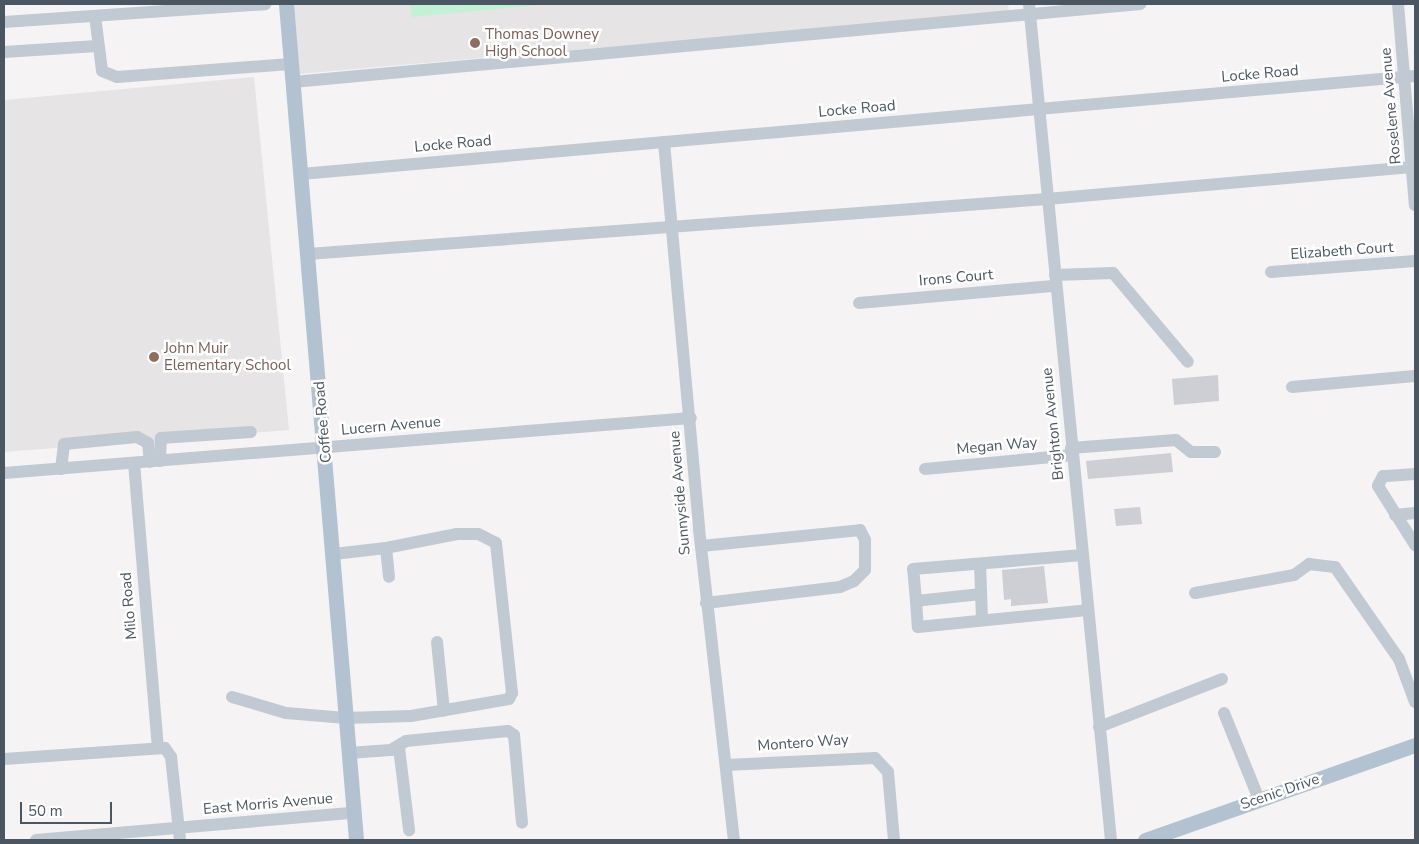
<!DOCTYPE html>
<html>
<head>
<meta charset="utf-8">
<style>
  body { margin:0 }
  #map { position:relative; width:1419px; height:844px; overflow:hidden; background:#f5f3f3; font-family:"Nunito Sans",sans-serif }
  div>[style] { position:absolute }
  .education>* { inset:0; background:#e6e4e5 }
  .green>* { inset:0; background:#c3f1d5 }
  .building>* { inset:0; background:#cdcfd5 }
  .minor>* { height:12px; margin:-6px; padding:0 6px; transform-origin:6px; border-radius:6px; background:#c1cad2 }
  .major>* { height:15px; margin:-7.5px; padding:0 7.5px; transform-origin:7.5px; border-radius:7.5px; background:#b3c2d1 }
  .dots>* { width:14px; height:14px; translate:-50% -50%; box-sizing:border-box; border:2px solid #fff; border-radius:50% }
  span { translate:-50% -50%; white-space:nowrap; text-align:center; line-height:1.15; -webkit-text-stroke:5px #fff; paint-order:stroke }
  .education-label { font-size:15px; color:#785e54 }
  .left { translate:0 -50%; text-align:left }
  .street-label { font-size:15px; color:#4a5661 }
  .frame { position:absolute; inset:0; border:5px solid #4a5661; pointer-events:none }
  .scale { position:absolute; left:20px; top:802px; width:92px; height:22px; box-sizing:border-box; border:2px solid #4a5661; border-top:0; padding-left:6px; font-size:15px; line-height:18px; white-space:nowrap; color:#4a5661; -webkit-text-stroke:4px #fff; paint-order:stroke }
</style>
</head>
<body>
<div id="map">
  <div class="education">
    <div style="clip-path:polygon(292px 4px,1008px 4px,1009px 12px,299px 74px)"></div>
    <div style="clip-path:polygon(254px 77px,289px 430px,4px 452px,4px 100px)"></div>
  </div>
  <div class="green">
    <div style="clip-path:polygon(410px 4px,550px 4px,412px 17px)"></div>
  </div>
  <div class="building">
    <div style="clip-path:polygon(1218px 375px,1219px 401px,1174px 405px,1172px 379px)"></div>
    <div style="clip-path:polygon(1171px 453px,1173px 472px,1088px 479px,1086px 461px)"></div>
    <div style="clip-path:polygon(1140px 507px,1142px 524px,1116px 526px,1114px 509px)"></div>
    <div style="clip-path:polygon(1044px 566px,1048px 603px,1011px 606px,1011px 599px,1004px 600px,1002px 570px)"></div>
  </div>
  <div class="minor">
    <div style="left:1029px;top:4px;width:840px;rotate:84.4deg"></div>
    <div style="left:1398px;top:4px;width:202px;rotate:85.2deg"></div>
    <div style="left:95px;top:16px;width:55px;rotate:82.7deg"></div>
    <div style="left:102px;top:71px;width:16px;rotate:22deg"></div>
    <div style="left:117px;top:77px;width:174px;rotate:-4.3deg"></div>
    <div style="left:4px;top:22px;width:262px;rotate:-3.9deg"></div>
    <div style="left:4px;top:52px;width:93px;rotate:-3.7deg"></div>
    <div style="left:293px;top:82px;width:851px;rotate:-5.26deg"></div>
    <div style="left:664px;top:142px;width:389px;rotate:84.8deg"></div>
    <div style="left:699px;top:529px;width:313px;rotate:83.6deg"></div>
    <div style="left:301px;top:174px;width:1118px;rotate:-5.03deg"></div>
    <div style="left:308px;top:254px;width:741px;rotate:-4.26deg"></div>
    <div style="left:1047px;top:199px;width:369px;rotate:-5deg"></div>
    <div style="left:1271px;top:272px;width:144px;rotate:-4.4deg"></div>
    <div style="left:1055px;top:275px;width:58px;rotate:-2deg"></div>
    <div style="left:1113px;top:273px;width:116px;rotate:49.9deg"></div>
    <div style="left:859px;top:303px;width:197px;rotate:-5deg"></div>
    <div style="left:1292px;top:387px;width:123px;rotate:-5.1deg"></div>
    <div style="left:1071px;top:448px;width:105px;rotate:-4.4deg"></div>
    <div style="left:1176px;top:440px;width:19px;rotate:39deg"></div>
    <div style="left:1191px;top:452px;width:24px"></div>
    <div style="left:160px;top:461px;width:23px;rotate:-88deg"></div>
    <div style="left:161px;top:438px;width:90px;rotate:-3.8deg"></div>
    <div style="left:134px;top:463px;width:284px;rotate:85.2deg"></div>
    <div style="left:61px;top:469px;width:25px;rotate:-83deg"></div>
    <div style="left:64px;top:444px;width:73px;rotate:-5.5deg"></div>
    <div style="left:137px;top:437px;width:13px;rotate:29deg"></div>
    <div style="left:148px;top:443px;width:19px;rotate:84deg"></div>
    <div style="left:925px;top:469px;width:148px;rotate:-5.4deg"></div>
    <div style="left:4px;top:473px;width:689px;rotate:-4.58deg"></div>
    <div style="left:1415px;top:474px;width:32px;rotate:176deg"></div>
    <div style="left:1383px;top:476px;width:11px;rotate:117deg"></div>
    <div style="left:1378px;top:486px;width:70px;rotate:57.9deg"></div>
    <div style="left:1395px;top:515px;width:20px;rotate:-6deg"></div>
    <div style="left:701px;top:546px;width:160px;rotate:-5.7deg"></div>
    <div style="left:860px;top:530px;width:11px;rotate:63deg"></div>
    <div style="left:865px;top:540px;width:30px;rotate:90deg"></div>
    <div style="left:865px;top:570px;width:16px;rotate:135deg"></div>
    <div style="left:854px;top:581px;width:15px;rotate:157deg"></div>
    <div style="left:840px;top:587px;width:135px;rotate:173.2deg"></div>
    <div style="left:334px;top:554px;width:52px;rotate:-6.6deg"></div>
    <div style="left:386px;top:548px;width:29px;rotate:84deg"></div>
    <div style="left:980px;top:564px;width:55px;rotate:87.9deg"></div>
    <div style="left:1195px;top:593px;width:101px;rotate:-10.3deg"></div>
    <div style="left:1294px;top:575px;width:19px;rotate:-36deg"></div>
    <div style="left:1309px;top:564px;width:26px;rotate:7deg"></div>
    <div style="left:1335px;top:567px;width:112px;rotate:55.2deg"></div>
    <div style="left:1399px;top:659px;width:46px;rotate:69.6deg"></div>
    <div style="left:981px;top:594px;width:65px;rotate:173.9deg"></div>
    <div style="left:916px;top:601px;width:32px;rotate:-95deg"></div>
    <div style="left:913px;top:569px;width:170px;rotate:-4.7deg"></div>
    <div style="left:916px;top:601px;width:26px;rotate:86deg"></div>
    <div style="left:918px;top:627px;width:170px;rotate:-5.7deg"></div>
    <div style="left:437px;top:642px;width:69px;rotate:84.2deg"></div>
    <div style="left:232px;top:697px;width:56px;rotate:16.5deg"></div>
    <div style="left:286px;top:713px;width:60px;rotate:4.8deg"></div>
    <div style="left:346px;top:718px;width:65px;rotate:-1.8deg"></div>
    <div style="left:411px;top:716px;width:99px;rotate:-9.8deg"></div>
    <div style="left:509px;top:699px;width:7px;rotate:-63deg"></div>
    <div style="left:512px;top:693px;width:151px;rotate:-96.1deg"></div>
    <div style="left:496px;top:543px;width:20px;rotate:-153deg"></div>
    <div style="left:478px;top:534px;width:21px;rotate:180deg"></div>
    <div style="left:457px;top:534px;width:72px;rotate:168.8deg"></div>
    <div style="left:1224px;top:713px;width:93px;rotate:67.9deg"></div>
    <div style="left:1099px;top:727px;width:132px;rotate:-21.3deg"></div>
    <div style="left:399px;top:748px;width:83px;rotate:83deg"></div>
    <div style="left:348px;top:753px;width:43px;rotate:-4deg"></div>
    <div style="left:391px;top:750px;width:17px;rotate:-31deg"></div>
    <div style="left:406px;top:741px;width:102px;rotate:-5.6deg"></div>
    <div style="left:508px;top:731px;width:7px;rotate:34deg"></div>
    <div style="left:514px;top:735px;width:88px;rotate:84.8deg"></div>
    <div style="left:4px;top:759px;width:161px;rotate:-3.9deg"></div>
    <div style="left:165px;top:748px;width:11px;rotate:56deg"></div>
    <div style="left:171px;top:757px;width:83px;rotate:83.8deg"></div>
    <div style="left:726px;top:765px;width:149px;rotate:-2.7deg"></div>
    <div style="left:875px;top:758px;width:19px;rotate:47deg"></div>
    <div style="left:888px;top:772px;width:68px;rotate:85deg"></div>
    <div style="left:36px;top:840px;width:318px;rotate:-4.9deg"></div>
  </div>
  <div class="major">
    <div style="left:286px;top:4px;width:839px;rotate:85.21deg"></div>
    <div style="left:1145px;top:840px;width:286px;rotate:-19.4deg"></div>
  </div>
  <div class="dots">
    <div style="left:475px;top:43px;background:#8d6e63"></div>
    <div style="left:154px;top:357px;background:#8d6e63"></div>
  </div>
  <div class="education-label">
    <span class="left" style="left:485px;top:43px">Thomas Downey<br>High School</span>
    <span class="left" style="left:164px;top:357px">John Muir<br>Elementary School</span>
  </div>
  <div class="street-label">
    <span style="left:1260px;top:74px;rotate:-5deg">Locke Road</span>
    <span style="left:1391px;top:106px;rotate:-95deg">Roselene Avenue</span>
    <span style="left:857px;top:109px;rotate:-5deg">Locke Road</span>
    <span style="left:453px;top:144px;rotate:-5deg">Locke Road</span>
    <span style="left:1342px;top:251px;rotate:-4deg">Elizabeth Court</span>
    <span style="left:956px;top:278px;rotate:-5deg">Irons Court</span>
    <span style="left:323px;top:422px;rotate:-95deg">Coffee Road</span>
    <span style="left:1053px;top:424px;rotate:-96deg">Brighton Avenue</span>
    <span style="left:391px;top:426px;rotate:-5deg">Lucern Avenue</span>
    <span style="left:997px;top:446px;rotate:-5deg">Megan Way</span>
    <span style="left:680px;top:493px;rotate:-95deg">Sunnyside Avenue</span>
    <span style="left:129px;top:606px;rotate:-95deg">Milo Road</span>
    <span style="left:803px;top:743px;rotate:-4deg">Montero Way</span>
    <span style="left:1280px;top:792px;rotate:-19deg">Scenic Drive</span>
    <span style="left:268px;top:804px;rotate:-5deg">East Morris Avenue</span>
  </div>
  <div class="frame"></div>
  <div class="scale">50 m</div>
</div>
</body>
</html>
